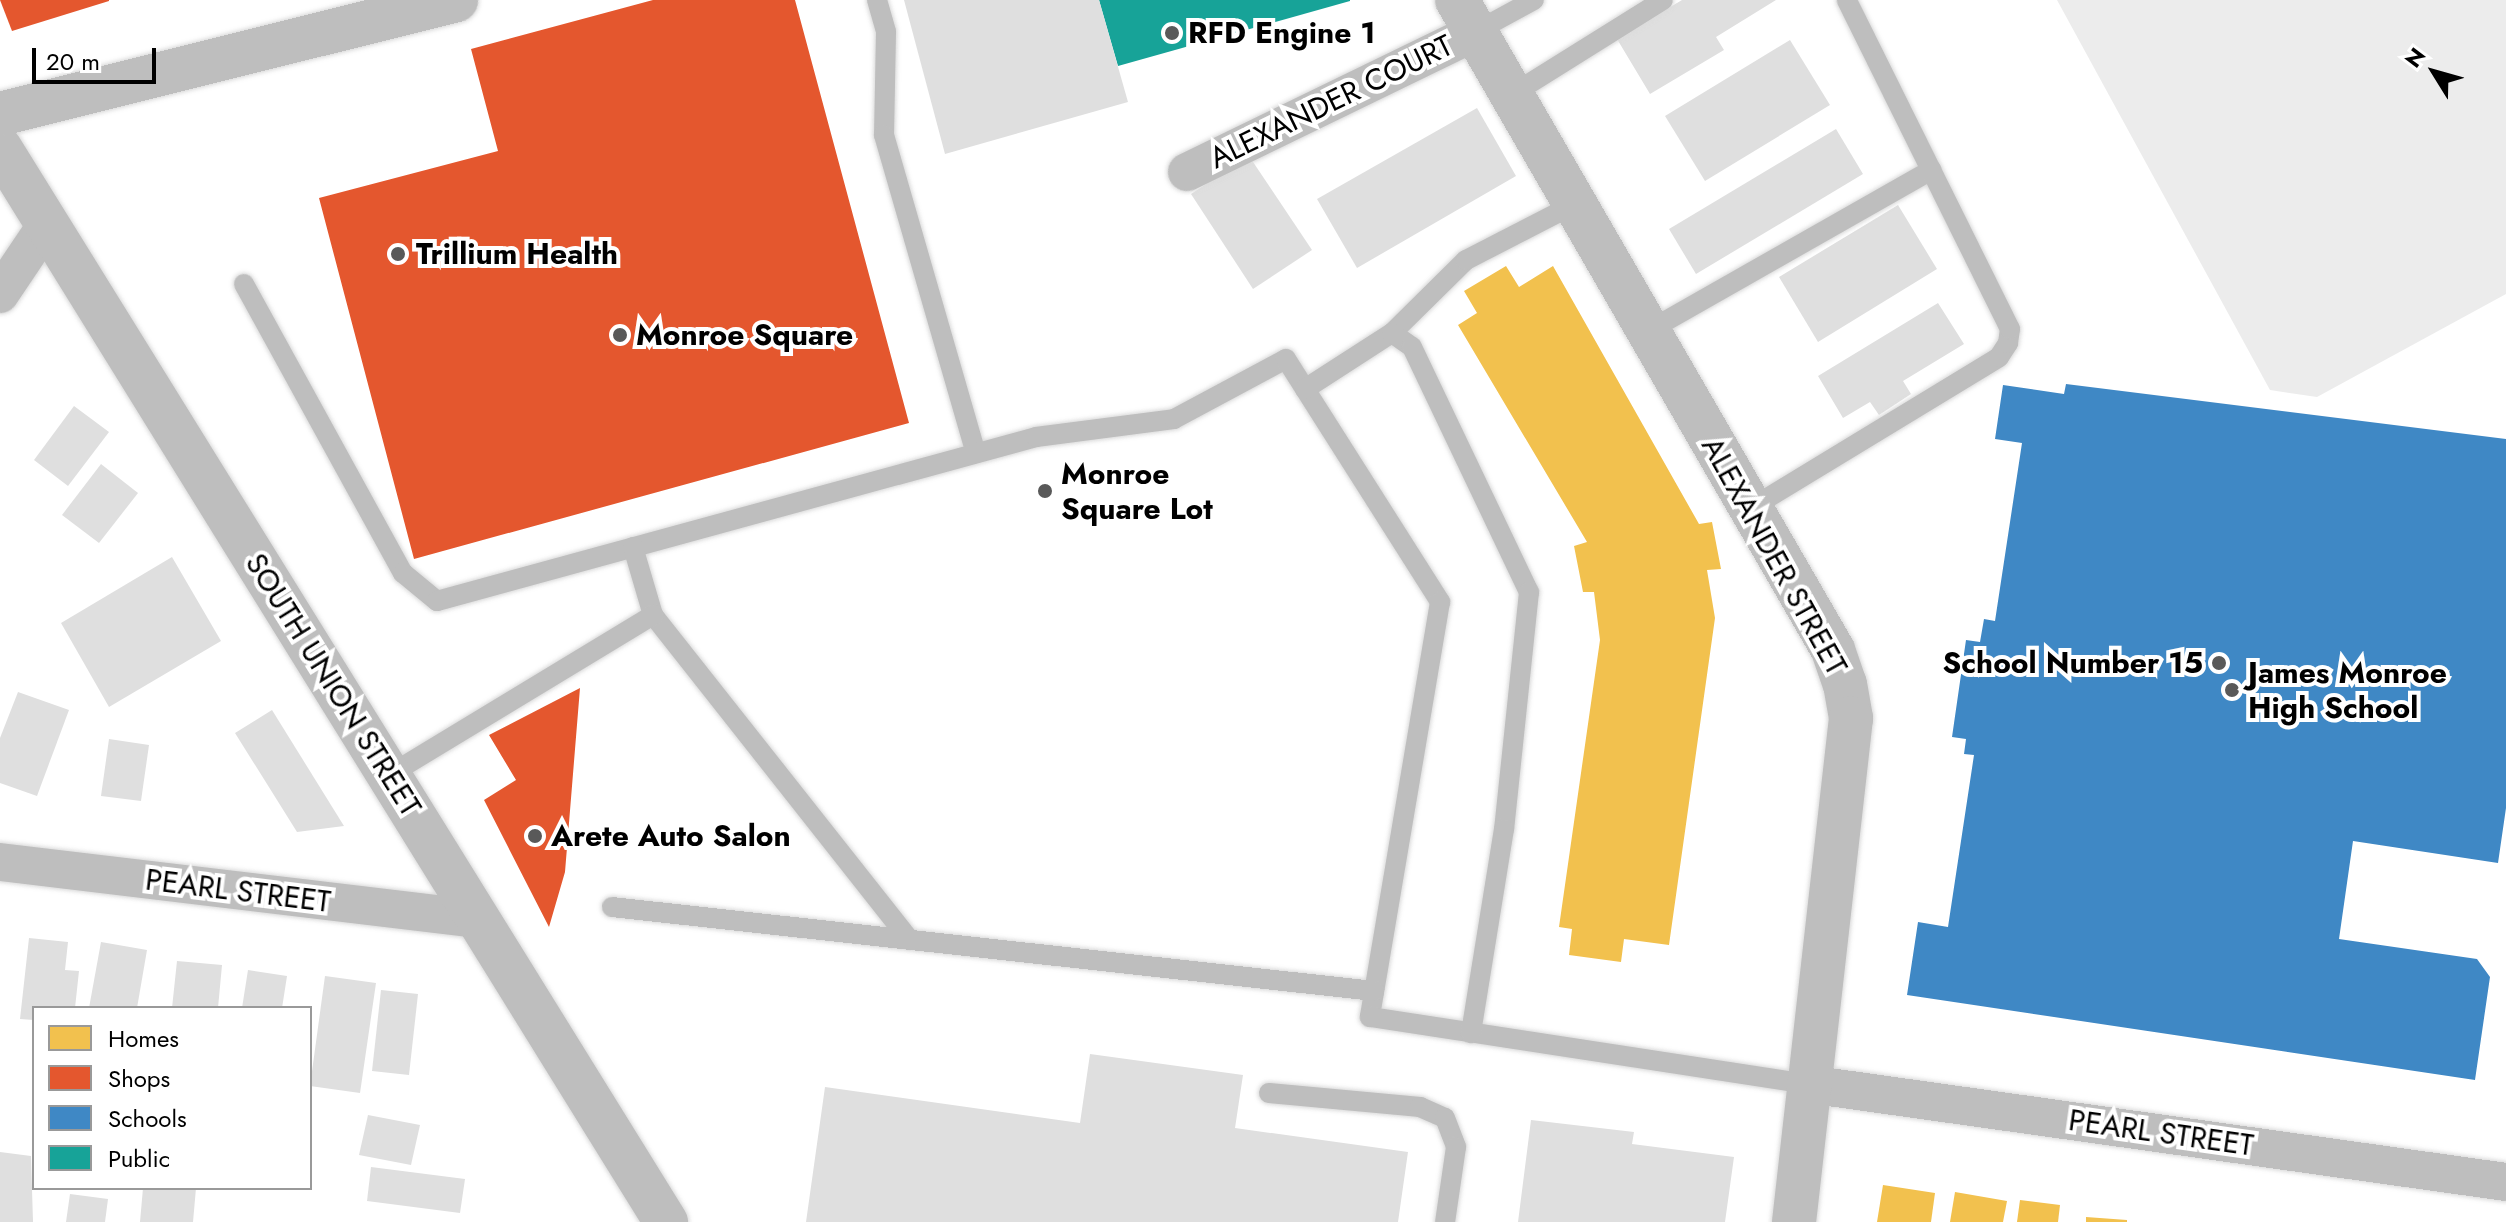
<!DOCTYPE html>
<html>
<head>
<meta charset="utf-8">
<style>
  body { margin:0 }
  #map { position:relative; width:2506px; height:1222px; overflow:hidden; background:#fff; font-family:Jost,sans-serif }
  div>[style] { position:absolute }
  .green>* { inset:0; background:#ececec }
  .homes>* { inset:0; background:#f2c14e }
  .shops>* { inset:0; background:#e4572e }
  .schools>* { inset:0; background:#3f88c5 }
  .public>* { inset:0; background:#17a398 }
  .building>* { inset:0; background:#dfdfdf }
  .roads { filter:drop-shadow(0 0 2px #dbdbdb) drop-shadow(0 0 2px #dbdbdb) }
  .service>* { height:20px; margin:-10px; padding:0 10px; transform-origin:10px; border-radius:10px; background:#bebebe }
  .minor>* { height:38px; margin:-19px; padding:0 19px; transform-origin:19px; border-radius:19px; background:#bebebe }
  .tertiary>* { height:44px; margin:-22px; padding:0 22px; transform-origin:22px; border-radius:22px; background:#bebebe }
  .primary>* { height:44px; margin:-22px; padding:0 22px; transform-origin:22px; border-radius:22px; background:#bebebe }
  .dots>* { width:22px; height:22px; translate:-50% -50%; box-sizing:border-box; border:4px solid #fff; border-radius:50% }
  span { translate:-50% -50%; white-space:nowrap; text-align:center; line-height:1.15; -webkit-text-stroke:8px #fff; paint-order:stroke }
  .poi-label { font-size:30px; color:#000; font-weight:700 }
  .left { translate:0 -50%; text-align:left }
  .right { translate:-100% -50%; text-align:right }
  .street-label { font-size:30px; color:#000 }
  .legend { position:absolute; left:32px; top:1006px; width:280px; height:184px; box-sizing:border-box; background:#fff; border:2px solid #999; margin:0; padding:10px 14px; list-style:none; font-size:24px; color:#000 }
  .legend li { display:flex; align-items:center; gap:16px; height:40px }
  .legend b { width:40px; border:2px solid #999 }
  .north { position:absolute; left:2394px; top:32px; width:80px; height:80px; -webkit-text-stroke:6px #fff; paint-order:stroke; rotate:307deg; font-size:22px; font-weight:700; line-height:32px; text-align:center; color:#000 }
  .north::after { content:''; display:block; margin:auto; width:28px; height:36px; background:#000; clip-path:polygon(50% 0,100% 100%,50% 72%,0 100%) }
  .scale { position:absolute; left:32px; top:48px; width:124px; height:36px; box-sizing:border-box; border:4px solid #000; border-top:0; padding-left:10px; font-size:24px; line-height:28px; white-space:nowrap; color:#000; -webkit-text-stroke:6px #fff; paint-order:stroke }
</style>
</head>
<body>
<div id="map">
  <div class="green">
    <div style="clip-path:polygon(2057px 0,2506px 0,2506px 294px,2317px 397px,2270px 390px)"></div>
  </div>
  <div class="homes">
    <div style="clip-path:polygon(1506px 266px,1519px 287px,1553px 266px,1699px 524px,1712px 522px,1721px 569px,1707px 570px,1715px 618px,1669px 945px,1624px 939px,1621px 962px,1569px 955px,1572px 929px,1559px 927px,1600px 640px,1594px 592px,1583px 592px,1574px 546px,1587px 542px,1458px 325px,1477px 313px,1464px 291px)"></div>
    <div style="clip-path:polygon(1883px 1185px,1935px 1193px,1931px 1222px,1877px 1222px)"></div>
    <div style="clip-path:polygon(1955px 1192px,2007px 1201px,2003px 1222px,1950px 1222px)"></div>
    <div style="clip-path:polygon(2020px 1200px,2060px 1205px,2058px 1222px,2017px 1222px)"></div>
    <div style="clip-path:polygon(2086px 1217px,2127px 1220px,2127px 1222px,2086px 1222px)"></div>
  </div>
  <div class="shops">
    <div style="clip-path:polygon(0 0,109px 0,109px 1px,12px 31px)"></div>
    <div style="clip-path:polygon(653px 0,795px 0,909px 423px,414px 559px,319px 198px,498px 151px,471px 49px)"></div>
    <div style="clip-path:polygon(580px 688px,565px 872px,549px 927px,484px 800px,516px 780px,489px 735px)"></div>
  </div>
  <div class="schools">
    <div style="clip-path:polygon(2066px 384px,2506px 439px,2506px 808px,2498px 863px,2353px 841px,2339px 939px,2477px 959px,2490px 977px,2475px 1080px,1907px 995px,1918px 922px,1948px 927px,1974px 755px,1964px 754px,1966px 739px,1952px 737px,1966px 640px,1980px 642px,1984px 619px,1995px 621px,2022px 443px,1995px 439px,2003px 385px,2064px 394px)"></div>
  </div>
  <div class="public">
    <div style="clip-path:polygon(1099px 0,1350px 0,1350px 1px,1118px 66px)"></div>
  </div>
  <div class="building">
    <div style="clip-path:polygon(904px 0,1099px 0,1128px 102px,945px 154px)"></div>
    <div style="clip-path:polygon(1682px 0,1776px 0,1716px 37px,1724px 50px,1650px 94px,1617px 39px)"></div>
    <div style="clip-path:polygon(1790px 40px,1830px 105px,1705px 181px,1665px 116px)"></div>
    <div style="clip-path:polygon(1477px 108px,1516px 176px,1357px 268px,1317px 199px)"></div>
    <div style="clip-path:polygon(1836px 129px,1863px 174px,1696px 274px,1669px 229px)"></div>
    <div style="clip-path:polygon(1249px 156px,1312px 250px,1253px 289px,1191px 194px)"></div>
    <div style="clip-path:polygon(1898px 205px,1937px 269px,1818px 342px,1779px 277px)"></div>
    <div style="clip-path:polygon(1938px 303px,1964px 344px,1903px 381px,1911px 394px,1879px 415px,1870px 402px,1843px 418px,1818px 376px)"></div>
    <div style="clip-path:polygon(74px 406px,109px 432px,68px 486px,34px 460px)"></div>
    <div style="clip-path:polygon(101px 464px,138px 493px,99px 543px,62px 515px)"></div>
    <div style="clip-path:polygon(172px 557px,221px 641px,109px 707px,61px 623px)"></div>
    <div style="clip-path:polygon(18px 692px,69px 710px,37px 796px,0 783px,0 738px)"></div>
    <div style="clip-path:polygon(272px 710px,344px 826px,297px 832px,235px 733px)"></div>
    <div style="clip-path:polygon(109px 739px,149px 745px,141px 801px,101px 796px)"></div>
    <div style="clip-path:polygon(29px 938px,68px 942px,65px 970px,79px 971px,75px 1008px,34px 1008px,34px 1020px,20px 1019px)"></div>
    <div style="clip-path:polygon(101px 942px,147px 950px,137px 1008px,89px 1008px)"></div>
    <div style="clip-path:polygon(177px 961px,222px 965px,218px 1008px,172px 1008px)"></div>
    <div style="clip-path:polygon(248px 970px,287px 976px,282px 1008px,242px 1008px)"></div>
    <div style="clip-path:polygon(325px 976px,376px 983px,360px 1093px,310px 1086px)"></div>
    <div style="clip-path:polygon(381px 990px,418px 994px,409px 1075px,372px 1071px)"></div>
    <div style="clip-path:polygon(1090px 1054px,1243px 1075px,1235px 1128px,1408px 1152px,1398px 1222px,806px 1222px,825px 1087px,1080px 1123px)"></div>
    <div style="clip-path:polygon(368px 1115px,420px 1125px,411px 1165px,359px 1155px)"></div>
    <div style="clip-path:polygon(1531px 1120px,1634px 1132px,1632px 1144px,1734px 1157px,1725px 1222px,1518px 1222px)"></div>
    <div style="clip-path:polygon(0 1152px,31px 1156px,33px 1222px,0 1222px)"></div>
    <div style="clip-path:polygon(371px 1167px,465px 1179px,460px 1213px,367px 1201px)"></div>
    <div style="clip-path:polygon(143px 1188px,196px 1188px,193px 1222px,140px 1222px)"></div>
    <div style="clip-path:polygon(70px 1194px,108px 1199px,105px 1222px,66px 1222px)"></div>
  </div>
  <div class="roads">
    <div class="service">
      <div style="left:877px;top:0;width:33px;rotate:74deg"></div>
      <div style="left:886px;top:32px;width:103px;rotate:91.1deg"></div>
      <div style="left:884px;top:135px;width:331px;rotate:73.9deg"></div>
      <div style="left:1475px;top:32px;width:67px;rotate:-28.5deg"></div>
      <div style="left:1511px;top:95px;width:179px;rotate:-32deg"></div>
      <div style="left:244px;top:284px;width:330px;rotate:61.2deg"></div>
      <div style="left:403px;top:573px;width:44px;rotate:39.5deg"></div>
      <div style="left:437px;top:601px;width:621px;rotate:-15.31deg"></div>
      <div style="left:1036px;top:437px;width:139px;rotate:-7.4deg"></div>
      <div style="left:1174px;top:419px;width:127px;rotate:-28.2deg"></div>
      <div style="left:1286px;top:359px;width:288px;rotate:57.6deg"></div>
      <div style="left:1440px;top:602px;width:421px;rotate:99.6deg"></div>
      <div style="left:1370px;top:1017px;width:450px;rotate:8.7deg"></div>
      <div style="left:1648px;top:331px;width:326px;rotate:-29.6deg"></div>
      <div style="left:1392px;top:333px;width:104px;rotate:-44.6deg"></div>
      <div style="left:1466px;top:260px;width:123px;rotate:-27.2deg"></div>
      <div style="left:1305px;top:389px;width:103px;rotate:-32.8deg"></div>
      <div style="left:1392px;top:333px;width:24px;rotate:35deg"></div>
      <div style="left:1412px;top:347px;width:272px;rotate:64.5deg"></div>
      <div style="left:1529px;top:592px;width:238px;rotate:96deg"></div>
      <div style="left:1504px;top:829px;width:207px;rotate:99.2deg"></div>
      <div style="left:1751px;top:508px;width:290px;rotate:-31.3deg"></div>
      <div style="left:1999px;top:357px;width:17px;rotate:-57deg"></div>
      <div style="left:2008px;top:343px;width:14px;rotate:-82deg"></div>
      <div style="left:2010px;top:329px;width:367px;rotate:-116.4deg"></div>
      <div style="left:633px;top:547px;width:71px;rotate:73.6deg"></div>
      <div style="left:653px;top:615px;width:414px;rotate:51.7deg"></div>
      <div style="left:389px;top:775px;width:309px;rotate:-31.2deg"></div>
      <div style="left:612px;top:907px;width:767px;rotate:6.29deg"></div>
      <div style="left:1269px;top:1093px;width:152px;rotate:5.3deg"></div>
      <div style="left:1420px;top:1107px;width:27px;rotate:24deg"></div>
      <div style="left:1445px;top:1118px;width:31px;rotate:69deg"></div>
      <div style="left:1456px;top:1147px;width:76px;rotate:98.3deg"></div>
    </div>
    <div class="minor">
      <div style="left:1187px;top:172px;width:320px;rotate:-25.9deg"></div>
      <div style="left:0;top:294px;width:84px;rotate:-56.1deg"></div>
      <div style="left:0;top:862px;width:480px;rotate:6.8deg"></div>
      <div style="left:1815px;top:1085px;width:698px;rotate:7.99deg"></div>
    </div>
    <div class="tertiary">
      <div style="left:1457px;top:0;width:751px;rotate:59.95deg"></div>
      <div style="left:1833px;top:650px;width:36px;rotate:71deg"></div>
      <div style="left:1845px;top:684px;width:35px;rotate:80deg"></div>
      <div style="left:1851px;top:718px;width:507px;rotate:96.45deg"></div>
      <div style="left:0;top:148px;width:1264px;rotate:58.2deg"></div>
    </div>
    <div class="primary">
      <div style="left:0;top:114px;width:470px;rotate:-14deg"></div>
    </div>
  </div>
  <div class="dots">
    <div style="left:1172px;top:33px;background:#595959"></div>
    <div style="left:398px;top:254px;background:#595959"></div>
    <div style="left:620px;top:335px;background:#595959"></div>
    <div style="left:1045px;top:491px;background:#595959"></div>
    <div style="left:2219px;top:663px;background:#595959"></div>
    <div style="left:2232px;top:690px;background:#595959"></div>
    <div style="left:535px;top:836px;background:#595959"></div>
  </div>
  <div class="poi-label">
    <span class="left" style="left:1188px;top:33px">RFD Engine 1</span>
    <span class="left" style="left:416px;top:254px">Trillium Health</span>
    <span class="left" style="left:636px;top:335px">Monroe Square</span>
    <span class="left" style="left:1061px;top:491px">Monroe<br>Square Lot</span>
    <span class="right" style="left:2203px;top:663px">School Number 15</span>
    <span class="left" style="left:2248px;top:690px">James Monroe<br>High School</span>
    <span class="left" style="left:551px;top:836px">Arete Auto Salon</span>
  </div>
  <div class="street-label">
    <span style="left:1331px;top:102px;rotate:-26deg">ALEXANDER COURT</span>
    <span style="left:1774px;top:556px;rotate:61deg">ALEXANDER STREET</span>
    <span style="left:333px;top:685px;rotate:58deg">SOUTH UNION STREET</span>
    <span style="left:238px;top:891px;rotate:7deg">PEARL STREET</span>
    <span style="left:2161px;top:1133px;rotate:8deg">PEARL STREET</span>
  </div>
  <ul class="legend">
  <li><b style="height:22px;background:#f2c14e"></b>Homes</li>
  <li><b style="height:22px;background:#e4572e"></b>Shops</li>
  <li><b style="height:22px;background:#3f88c5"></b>Schools</li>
  <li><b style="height:22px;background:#17a398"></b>Public</li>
  </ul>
  <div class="north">N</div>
  <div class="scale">20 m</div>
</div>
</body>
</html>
